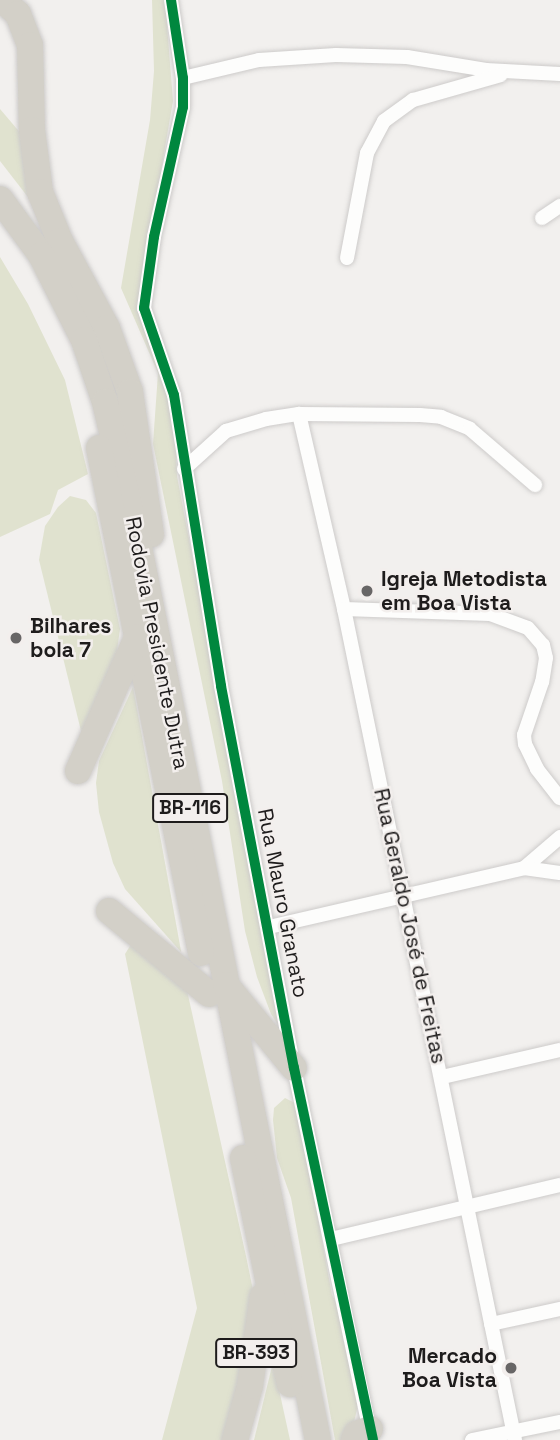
<!DOCTYPE html>
<html>
<head>
<meta charset="utf-8">
<style>
  body { margin:0 }
  #map { position:relative; width:560px; height:1440px; overflow:hidden; background:#f2f0ee; font-family:"Space Grotesk",sans-serif }
  div>[style] { position:absolute }
  .green>* { inset:0; background:#e0e2cf }
  .roads { filter:drop-shadow(0 0 2px #cdcbca) drop-shadow(0 0 2px #cdcbca) }
  .street>* { height:14px; margin:-7px; padding:0 7px; transform-origin:7px; border-radius:7px; background:#fdfdfc }
  .highway>* { height:26px; margin:-13px; padding:0 13px; transform-origin:13px; border-radius:13px; background:#d3d0c8 }
  .cycleway>* { height:10px; margin:-5px; padding:0 5px; transform-origin:5px; border-radius:5px; background:#00873e }
  .dots>* { width:19px; height:19px; translate:-50% -50%; box-sizing:border-box; border:4px solid #f3efed; border-radius:50% }
  span { translate:-50% -50%; white-space:nowrap; text-align:center; line-height:1.15; -webkit-text-stroke:5px #f3efed; paint-order:stroke }
  .shield-label span { padding:2px 5px; background:#f3efed; border:2px solid; border-radius:5px; -webkit-text-stroke-width:0 }
  .shield-label { font-size:19px; color:#1e1c1c; font-weight:700 }
  .poi-label { font-size:21px; color:#1e1c1c; font-weight:700 }
  .left { translate:0 -50%; text-align:left }
  .right { translate:-100% -50%; text-align:right }
  .street-label { font-size:21px; color:#1e1c1c }
</style>
</head>
<body>
<div id="map">
  <div class="green">
    <div style="clip-path:polygon(152px 0,165px 0,173px 101px,140px 293px,174px 412px,177px 476px,283px 1032px,271px 1014px,257px 977px,245px 931px,222px 781px,153px 444px,158px 373px,121px 288px,150px 120px,154px 71px)"></div>
    <div style="clip-path:polygon(0 109px,23px 136px,31px 201px,0 161px)"></div>
    <div style="clip-path:polygon(0 257px,28px 304px,65px 380px,88px 474px,58px 490px,50px 514px,0 537px)"></div>
    <div style="clip-path:polygon(70px 496px,86px 500px,96px 513px,120px 629px,117px 651px,82px 735px,39px 560px,45px 526px,58px 507px)"></div>
    <div style="clip-path:polygon(133px 687px,181px 951px,181px 952px,125px 889px,113px 863px,99px 812px,96px 783px,99px 761px)"></div>
    <div style="clip-path:polygon(130px 946px,135px 946px,185px 986px,188px 995px,246px 1256px,253px 1290px,228px 1440px,162px 1440px,197px 1308px,125px 954px)"></div>
    <div style="clip-path:polygon(285px 1098px,297px 1104px,332px 1295px,340px 1310px,358px 1405px,350px 1440px,335px 1440px,291px 1198px,277px 1158px,273px 1120px,274px 1108px)"></div>
    <div style="clip-path:polygon(273px 1362px,290px 1440px,254px 1440px)"></div>
  </div>
  <div class="roads">
    <div class="street">
      <div style="left:171px;top:0;width:79px;rotate:81.3deg"></div>
      <div style="left:183px;top:78px;width:29px;rotate:90deg"></div>
      <div style="left:183px;top:107px;width:133px;rotate:102.6deg"></div>
      <div style="left:154px;top:237px;width:72px;rotate:98deg"></div>
      <div style="left:144px;top:308px;width:92px;rotate:71deg"></div>
      <div style="left:174px;top:395px;width:295px;rotate:80.8deg"></div>
      <div style="left:221px;top:686px;width:389px;rotate:79.2deg"></div>
      <div style="left:294px;top:1068px;width:375px;rotate:78.2deg"></div>
      <div style="left:183px;top:78px;width:78px;rotate:-13.3deg"></div>
      <div style="left:259px;top:60px;width:77px;rotate:-3.7deg"></div>
      <div style="left:336px;top:55px;width:71px;rotate:1.6deg"></div>
      <div style="left:407px;top:57px;width:80px;rotate:9.3deg"></div>
      <div style="left:486px;top:70px;width:74px;rotate:3.1deg"></div>
      <div style="left:542px;top:218px;width:22px;rotate:-34deg"></div>
      <div style="left:347px;top:258px;width:107px;rotate:-79.2deg"></div>
      <div style="left:367px;top:153px;width:36px;rotate:-62deg"></div>
      <div style="left:384px;top:121px;width:36px;rotate:-36deg"></div>
      <div style="left:413px;top:100px;width:91px;rotate:-15.9deg"></div>
      <div style="left:299px;top:414px;width:200px;rotate:77deg"></div>
      <div style="left:344px;top:609px;width:848px;rotate:78.37deg"></div>
      <div style="left:184px;top:469px;width:57px;rotate:-42.1deg"></div>
      <div style="left:226px;top:431px;width:42px;rotate:-16.7deg"></div>
      <div style="left:266px;top:419px;width:33px;rotate:-9deg"></div>
      <div style="left:299px;top:414px;width:121px;rotate:0.5deg"></div>
      <div style="left:420px;top:415px;width:21px;rotate:5deg"></div>
      <div style="left:441px;top:417px;width:31px;rotate:22deg"></div>
      <div style="left:470px;top:429px;width:86px;rotate:40.7deg"></div>
      <div style="left:344px;top:609px;width:146px;rotate:2deg"></div>
      <div style="left:490px;top:614px;width:40px;rotate:20.2deg"></div>
      <div style="left:528px;top:628px;width:23px;rotate:49deg"></div>
      <div style="left:543px;top:645px;width:13px;rotate:77deg"></div>
      <div style="left:546px;top:658px;width:24px;rotate:99deg"></div>
      <div style="left:542px;top:682px;width:56px;rotate:108.8deg"></div>
      <div style="left:524px;top:735px;width:9px;rotate:84deg"></div>
      <div style="left:525px;top:744px;width:28px;rotate:64deg"></div>
      <div style="left:537px;top:769px;width:37px;rotate:52deg"></div>
      <div style="left:524px;top:868px;width:48px;rotate:-40.7deg"></div>
      <div style="left:269px;top:927px;width:262px;rotate:-13deg"></div>
      <div style="left:524px;top:868px;width:36px;rotate:8deg"></div>
      <div style="left:442px;top:1077px;width:121px;rotate:-12.9deg"></div>
      <div style="left:331px;top:1239px;width:235px;rotate:-13.3deg"></div>
      <div style="left:491px;top:1324px;width:71px;rotate:-12.3deg"></div>
      <div style="left:472px;top:1440px;width:90px;rotate:-11.6deg"></div>
    </div>
    <div class="highway">
      <div style="left:2px;top:0;width:21px;rotate:41deg"></div>
      <div style="left:18px;top:14px;width:33px;rotate:69deg"></div>
      <div style="left:30px;top:45px;width:85px;rotate:88.7deg"></div>
      <div style="left:32px;top:130px;width:63px;rotate:82.6deg"></div>
      <div style="left:40px;top:192px;width:53px;rotate:67.8deg"></div>
      <div style="left:60px;top:241px;width:99px;rotate:61.6deg"></div>
      <div style="left:107px;top:328px;width:68px;rotate:70.2deg"></div>
      <div style="left:130px;top:392px;width:144px;rotate:81.6deg"></div>
      <div style="left:0;top:199px;width:69px;rotate:53.8deg"></div>
      <div style="left:41px;top:255px;width:95px;rotate:63.2deg"></div>
      <div style="left:84px;top:340px;width:65px;rotate:71.3deg"></div>
      <div style="left:105px;top:402px;width:149px;rotate:76.8deg"></div>
      <div style="left:139px;top:547px;width:911px;rotate:78.67deg"></div>
      <div style="left:99px;top:448px;width:515px;rotate:78.58deg"></div>
      <div style="left:78px;top:771px;width:146px;rotate:-66.2deg"></div>
      <div style="left:109px;top:911px;width:130px;rotate:39.7deg"></div>
      <div style="left:226px;top:985px;width:107px;rotate:50.7deg"></div>
      <div style="left:243px;top:1158px;width:231px;rotate:78.3deg"></div>
      <div style="left:235px;top:1440px;width:56px;rotate:-74.5deg"></div>
      <div style="left:250px;top:1386px;width:91px;rotate:-81.8deg"></div>
      <div style="left:354px;top:1440px;width:7px;rotate:-63deg"></div>
      <div style="left:357px;top:1434px;width:14px;rotate:-21deg"></div>
    </div>
  </div>
  <div class="cycleway">
    <div style="left:171px;top:0;width:79px;rotate:81.3deg"></div>
    <div style="left:183px;top:78px;width:29px;rotate:90deg"></div>
    <div style="left:183px;top:107px;width:133px;rotate:102.6deg"></div>
    <div style="left:154px;top:237px;width:72px;rotate:98deg"></div>
    <div style="left:144px;top:308px;width:92px;rotate:71deg"></div>
    <div style="left:174px;top:395px;width:295px;rotate:80.8deg"></div>
    <div style="left:221px;top:686px;width:389px;rotate:79.2deg"></div>
    <div style="left:294px;top:1068px;width:380px;rotate:78deg"></div>
  </div>
  <div class="dots">
    <div style="left:367px;top:591px;background:#686666"></div>
    <div style="left:16px;top:638px;background:#686666"></div>
    <div style="left:511px;top:1368px;background:#686666"></div>
  </div>
  <div class="shield-label">
    <span style="left:190px;top:808px">BR-116</span>
    <span style="left:256px;top:1353px">BR-393</span>
  </div>
  <div class="poi-label">
    <span class="left" style="left:381px;top:591px">Igreja Metodista<br>em Boa Vista</span>
    <span class="left" style="left:30px;top:638px">Bilhares<br>bola 7</span>
    <span class="right" style="left:497px;top:1368px">Mercado<br>Boa Vista</span>
  </div>
  <div class="street-label">
    <span style="left:157px;top:643px;rotate:79deg">Rodovia Presidente Dutra</span>
    <span style="left:283px;top:903px;rotate:79deg">Rua Mauro Granato</span>
    <span style="left:410px;top:926px;rotate:78deg">Rua Geraldo José de Freitas</span>
  </div>
</div>
</body>
</html>
